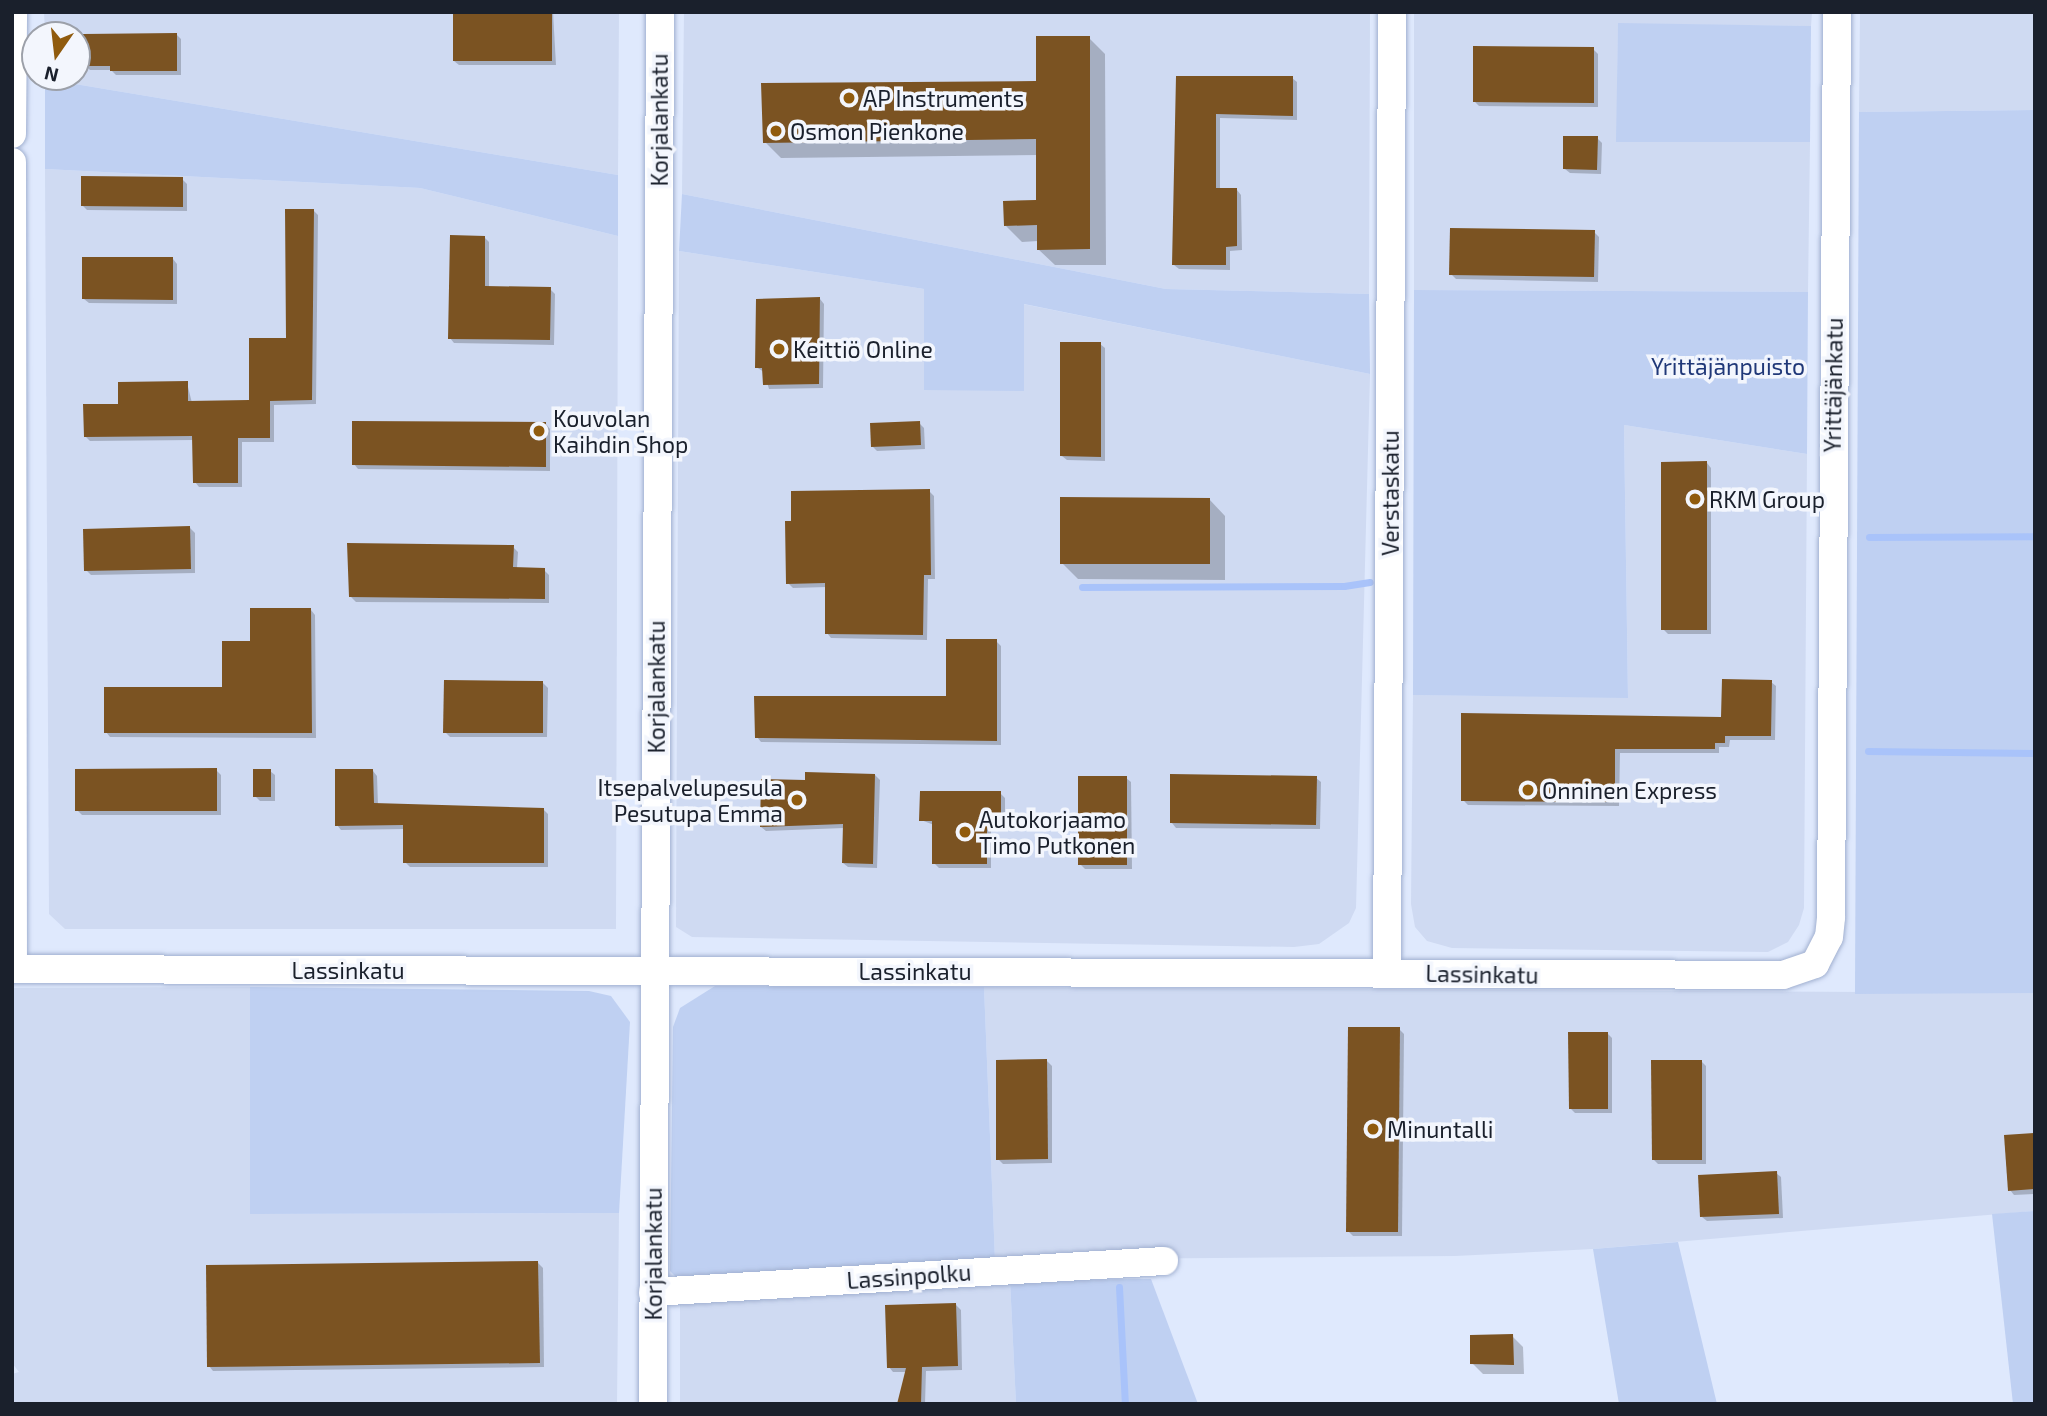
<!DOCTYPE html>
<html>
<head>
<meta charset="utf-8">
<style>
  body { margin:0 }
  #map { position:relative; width:2047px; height:1416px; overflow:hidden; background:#dfe9fd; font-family:"Exo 2",sans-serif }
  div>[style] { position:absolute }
  .built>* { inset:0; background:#cfdaf2 }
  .green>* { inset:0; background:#bfd0f2 }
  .shadow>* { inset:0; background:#0003 }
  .stream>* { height:7px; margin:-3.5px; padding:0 3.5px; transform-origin:3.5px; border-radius:3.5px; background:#a9c3fa }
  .building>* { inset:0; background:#7b5322 }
  .roads { filter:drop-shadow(0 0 2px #a1b0d0) drop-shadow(0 0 2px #a1b0d0) }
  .minor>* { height:28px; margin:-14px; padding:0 14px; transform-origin:14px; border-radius:14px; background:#fff }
  .dots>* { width:19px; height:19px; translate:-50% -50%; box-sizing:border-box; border:4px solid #f3f6fd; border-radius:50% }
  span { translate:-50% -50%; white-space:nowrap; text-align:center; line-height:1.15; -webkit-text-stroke:7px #f3f6fd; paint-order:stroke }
  .poi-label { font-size:23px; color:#1a202c }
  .left { translate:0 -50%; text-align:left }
  .right { translate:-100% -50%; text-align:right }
  .street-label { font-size:23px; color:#1a202c }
  .park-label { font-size:23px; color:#203878 }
  .frame { position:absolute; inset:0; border:14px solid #1a202c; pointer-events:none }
  .north { position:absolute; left:21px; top:21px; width:70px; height:70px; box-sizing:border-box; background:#f3f6fd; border:2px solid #9ca0a9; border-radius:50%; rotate:194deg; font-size:19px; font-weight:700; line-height:28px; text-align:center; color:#1a202c }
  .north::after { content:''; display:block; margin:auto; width:24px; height:32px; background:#905b0e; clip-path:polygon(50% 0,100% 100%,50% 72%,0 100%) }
</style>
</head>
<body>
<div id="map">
  <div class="built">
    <div style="clip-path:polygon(44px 12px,619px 12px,618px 175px,45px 79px,77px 77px,77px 35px,45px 35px)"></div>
    <div style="clip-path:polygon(684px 12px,1370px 12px,1369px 294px,1166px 289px,682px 194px)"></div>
    <div style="clip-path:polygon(1414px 12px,1812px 12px,1811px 26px,1618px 24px,1617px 142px,1810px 142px,1808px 292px,1414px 290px)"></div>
    <div style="clip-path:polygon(1860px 12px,2035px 12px,2035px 110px,1859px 112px)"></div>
    <div style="clip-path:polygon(45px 169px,420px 188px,618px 236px,616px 929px,65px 929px,49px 914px)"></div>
    <div style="clip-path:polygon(679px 251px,924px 289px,924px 390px,1023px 304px,1370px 374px,1356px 908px,1349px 923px,1319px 944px,1294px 947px,692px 937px,676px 927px)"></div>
    <div style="clip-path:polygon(1624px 425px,1807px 454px,1804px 908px,1799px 925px,1788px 942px,1768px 952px,1452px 948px,1427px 941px,1415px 927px,1411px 904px,1413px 695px,1628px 697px)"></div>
    <div style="clip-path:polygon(250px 987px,250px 1214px,619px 1213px,617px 1404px,12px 1404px,12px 1374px,19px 1372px,12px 1363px,12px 988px)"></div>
    <div style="clip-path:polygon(984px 987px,2035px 993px,2035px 1211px,1593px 1249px,1455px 1256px,995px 1260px)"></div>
    <div style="clip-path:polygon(1010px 1280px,1016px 1404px,680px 1404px,680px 1303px)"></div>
  </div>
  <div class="green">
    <div style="clip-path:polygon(1618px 23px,1811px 26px,1810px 142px,1616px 142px)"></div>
    <div style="clip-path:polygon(45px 79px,618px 175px,618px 236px,420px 188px,45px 169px)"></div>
    <div style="clip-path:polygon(2035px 110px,2035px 993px,1855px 994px,1859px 112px)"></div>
    <div style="clip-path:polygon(682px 194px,1166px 289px,1369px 294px,1370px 374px,1024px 304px,1024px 391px,924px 390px,924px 289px,679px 251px)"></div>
    <div style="clip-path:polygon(1414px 290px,1808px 292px,1807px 454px,1624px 425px,1628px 698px,1413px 695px)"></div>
    <div style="clip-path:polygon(715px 986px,984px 987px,995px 1260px,682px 1283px,670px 1271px,673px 1027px,680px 1008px)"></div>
    <div style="clip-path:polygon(250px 987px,589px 991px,611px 996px,630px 1022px,619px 1213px,250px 1214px)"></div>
    <div style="clip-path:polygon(2035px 1211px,2035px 1404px,2013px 1404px,1992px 1214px)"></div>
    <div style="clip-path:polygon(1678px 1242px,1717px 1404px,1619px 1404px,1593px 1249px)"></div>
    <div style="clip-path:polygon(1151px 1279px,1198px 1404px,1016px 1404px,1010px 1280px)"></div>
  </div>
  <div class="shadow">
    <div style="clip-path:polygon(454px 12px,553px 12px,556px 65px,459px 65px,454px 61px)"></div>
    <div style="clip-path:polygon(1193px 12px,1244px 12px,1244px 14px)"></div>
    <div style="clip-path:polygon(176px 34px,181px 39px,181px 75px,116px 75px,111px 70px,90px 70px,85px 65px)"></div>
    <div style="clip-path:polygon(1089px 38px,1105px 54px,1106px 265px,1055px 265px,1038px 249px,1038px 241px,1022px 242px,1006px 226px,1038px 202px,1038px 155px,781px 158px,765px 142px,1038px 82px)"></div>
    <div style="clip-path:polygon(1593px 49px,1598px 54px,1598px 107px,1479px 106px,1474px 101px)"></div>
    <div style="clip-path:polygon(1178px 78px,1292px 78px,1297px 82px,1297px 120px,1220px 118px,1220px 190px,1237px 190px,1241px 195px,1242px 250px,1230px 251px,1230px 270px,1179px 269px,1174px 265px)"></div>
    <div style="clip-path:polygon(1597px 138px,1602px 143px,1601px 174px,1570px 173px,1565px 169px)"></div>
    <div style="clip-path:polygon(182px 179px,187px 184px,187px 211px,87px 210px,82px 205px)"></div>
    <div style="clip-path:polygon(313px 210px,318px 215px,316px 404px,274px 405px,274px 442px,242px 442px,242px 487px,199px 487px,195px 482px,194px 440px,90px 441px,85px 436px,120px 405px,187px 383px,192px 403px,251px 401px,288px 340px)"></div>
    <div style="clip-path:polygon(1594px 232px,1599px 237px,1598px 282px,1456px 279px,1451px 274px)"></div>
    <div style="clip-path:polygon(485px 238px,489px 242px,489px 288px,550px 289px,555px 294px,554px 345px,454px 343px,450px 338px)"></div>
    <div style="clip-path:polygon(173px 259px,177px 264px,177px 304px,89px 303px,84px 299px)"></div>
    <div style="clip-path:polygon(820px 299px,824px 304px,823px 388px,769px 389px,764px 372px,756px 367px)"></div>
    <div style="clip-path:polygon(1100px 344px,1105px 348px,1105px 461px,1067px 460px,1062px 456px)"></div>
    <div style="clip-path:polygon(919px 423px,924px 428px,925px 449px,877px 451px,872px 446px)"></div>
    <div style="clip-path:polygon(546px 424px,550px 429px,550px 471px,358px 469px,354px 464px)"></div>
    <div style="clip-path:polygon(1707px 463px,1711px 468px,1711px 634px,1668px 634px,1663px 629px)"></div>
    <div style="clip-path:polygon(929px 491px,934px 496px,935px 579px,928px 579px,927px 640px,831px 638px,827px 633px,827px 587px,793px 588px,788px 583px)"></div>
    <div style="clip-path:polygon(1209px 499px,1225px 516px,1225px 580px,1078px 579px,1062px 563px)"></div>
    <div style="clip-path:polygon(190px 528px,195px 533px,195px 573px,91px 575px,86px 570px)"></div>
    <div style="clip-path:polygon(513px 547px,518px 552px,517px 568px,544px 570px,549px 575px,549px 603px,356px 602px,351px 597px)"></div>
    <div style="clip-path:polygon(311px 610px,315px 615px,316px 738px,110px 737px,106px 732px,224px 689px,252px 642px)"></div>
    <div style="clip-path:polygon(996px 641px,1001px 646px,1001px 745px,761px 742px,757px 737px,947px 697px)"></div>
    <div style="clip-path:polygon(1771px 682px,1776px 686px,1775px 740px,1730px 740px,1729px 747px,1719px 747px,1719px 753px,1620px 753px,1619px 806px,1468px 805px,1463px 800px,1463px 715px,1723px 719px)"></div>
    <div style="clip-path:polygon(543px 683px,548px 688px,547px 737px,450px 737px,445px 732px)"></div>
    <div style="clip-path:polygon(216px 770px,221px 775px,221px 815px,82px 815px,77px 810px)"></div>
    <div style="clip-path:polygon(270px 771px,275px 775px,275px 801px,260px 801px,255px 796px)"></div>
    <div style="clip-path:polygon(373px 771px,377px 776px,378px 805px,543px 809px,548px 814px,548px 867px,410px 867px,405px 862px,405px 829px,341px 830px,337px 825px)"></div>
    <div style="clip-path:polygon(875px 775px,880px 780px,877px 868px,848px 867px,843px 863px,844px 828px,766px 831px,761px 827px,806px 781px)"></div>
    <div style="clip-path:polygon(1126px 778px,1131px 782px,1132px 869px,1085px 869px,1080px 864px)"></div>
    <div style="clip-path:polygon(1316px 778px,1321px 782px,1320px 829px,1176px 828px,1172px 823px)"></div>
    <div style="clip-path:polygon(1000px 793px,1005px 798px,1005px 827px,991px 827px,991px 868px,939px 868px,934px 863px,934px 825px,921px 820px)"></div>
    <div style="clip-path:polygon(1399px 1029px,1404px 1034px,1402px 1236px,1353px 1236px,1348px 1231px)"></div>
    <div style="clip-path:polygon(1607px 1033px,1612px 1038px,1612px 1113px,1575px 1113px,1570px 1108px)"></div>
    <div style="clip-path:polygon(1047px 1061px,1052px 1066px,1052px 1163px,1003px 1164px,998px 1159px)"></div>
    <div style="clip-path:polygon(1701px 1061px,1706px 1066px,1706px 1164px,1658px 1164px,1653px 1159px)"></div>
    <div style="clip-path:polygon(2035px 1135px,2035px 1194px,2014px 1195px,2010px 1190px)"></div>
    <div style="clip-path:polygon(1776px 1173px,1781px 1177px,1783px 1218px,1707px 1221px,1702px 1217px)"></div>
    <div style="clip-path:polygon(538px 1263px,543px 1268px,544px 1367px,213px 1371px,209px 1366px)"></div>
    <div style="clip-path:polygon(956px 1305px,961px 1310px,962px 1370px,926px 1371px,925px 1404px,899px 1404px,907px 1372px,893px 1372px,889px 1367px)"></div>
    <div style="clip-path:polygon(1512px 1336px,1523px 1347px,1524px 1374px,1483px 1374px,1472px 1363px)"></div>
  </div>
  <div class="stream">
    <div style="left:1869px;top:537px;width:166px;rotate:-0.3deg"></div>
    <div style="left:1082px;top:587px;width:262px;rotate:-0.2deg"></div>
    <div style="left:1344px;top:586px;width:26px;rotate:-9deg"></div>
    <div style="left:1868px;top:751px;width:167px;rotate:0.7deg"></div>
    <div style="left:1119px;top:1287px;width:117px;rotate:87.1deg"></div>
  </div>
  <div class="building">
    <div style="clip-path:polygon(453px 12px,552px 12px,552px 61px,453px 61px)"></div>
    <div style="clip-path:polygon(177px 33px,177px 71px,110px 71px,110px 66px,84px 66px,83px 34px)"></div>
    <div style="clip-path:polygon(1036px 36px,1090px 36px,1090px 249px,1037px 250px,1037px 225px,1004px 226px,1003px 201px,1036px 200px,1036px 139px,763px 143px,761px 83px,1036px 81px)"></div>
    <div style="clip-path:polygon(1473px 46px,1594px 47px,1594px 103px,1473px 102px)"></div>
    <div style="clip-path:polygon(1176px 76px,1293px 76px,1293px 116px,1216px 114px,1216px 188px,1237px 188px,1237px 246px,1226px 247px,1226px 265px,1172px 265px)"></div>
    <div style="clip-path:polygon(1563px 136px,1598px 136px,1597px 170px,1563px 169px)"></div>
    <div style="clip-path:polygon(81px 176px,183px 177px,183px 207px,81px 206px)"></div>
    <div style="clip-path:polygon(285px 209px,314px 209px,312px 400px,270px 401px,270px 438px,238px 438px,238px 483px,193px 483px,192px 436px,84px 437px,83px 404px,118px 404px,118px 382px,188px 381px,188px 401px,249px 400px,249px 338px,286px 338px)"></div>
    <div style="clip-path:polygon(1450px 228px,1595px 230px,1594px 277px,1449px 275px)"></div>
    <div style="clip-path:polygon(450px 235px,485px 236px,485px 286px,551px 287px,550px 340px,448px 339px)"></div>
    <div style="clip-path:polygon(82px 257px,173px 257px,173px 300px,82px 299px)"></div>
    <div style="clip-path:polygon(820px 297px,819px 384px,763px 385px,762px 368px,755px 368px,756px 299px)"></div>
    <div style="clip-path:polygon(1060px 342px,1101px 342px,1101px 457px,1060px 456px)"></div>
    <div style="clip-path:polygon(352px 421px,546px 422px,546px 467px,352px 465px)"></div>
    <div style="clip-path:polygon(920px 421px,921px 445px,871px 447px,870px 423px)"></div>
    <div style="clip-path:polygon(1707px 461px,1707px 630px,1661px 630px,1661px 462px)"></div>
    <div style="clip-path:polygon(930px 489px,931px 575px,924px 575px,923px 635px,825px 634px,825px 583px,786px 584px,785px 521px,791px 521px,791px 491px)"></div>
    <div style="clip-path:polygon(1060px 497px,1210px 498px,1210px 564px,1060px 564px)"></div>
    <div style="clip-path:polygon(190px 526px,191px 569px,84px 571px,83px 529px)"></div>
    <div style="clip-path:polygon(347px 543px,514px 545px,513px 567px,545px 568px,545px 599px,349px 597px)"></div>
    <div style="clip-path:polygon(250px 608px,311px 608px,312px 733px,104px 733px,104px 687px,222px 687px,222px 641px,250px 641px)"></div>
    <div style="clip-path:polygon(946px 639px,997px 639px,997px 741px,755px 738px,754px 696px,946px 696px)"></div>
    <div style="clip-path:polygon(1722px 679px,1772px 680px,1771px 736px,1725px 736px,1725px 743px,1715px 743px,1715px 749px,1615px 749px,1615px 802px,1461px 801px,1461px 713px,1721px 717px)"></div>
    <div style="clip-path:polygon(444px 680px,543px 681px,543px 733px,443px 733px)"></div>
    <div style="clip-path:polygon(217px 768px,217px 811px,75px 811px,75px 769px)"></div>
    <div style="clip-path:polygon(253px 769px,271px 769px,271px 797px,253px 797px)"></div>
    <div style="clip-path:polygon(335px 769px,373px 769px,374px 803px,544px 808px,544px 863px,403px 863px,403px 825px,335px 826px)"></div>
    <div style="clip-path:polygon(805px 772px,875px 774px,873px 864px,842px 863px,843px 824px,760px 827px,761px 779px,805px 780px)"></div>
    <div style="clip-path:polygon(1170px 774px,1317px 776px,1316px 825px,1170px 823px)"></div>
    <div style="clip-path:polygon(1078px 776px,1127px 776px,1127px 865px,1078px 865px)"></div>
    <div style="clip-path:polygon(920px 791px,1001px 791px,1001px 823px,987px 822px,987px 864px,932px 864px,932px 821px,919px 821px)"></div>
    <div style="clip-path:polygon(1348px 1027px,1400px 1027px,1398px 1232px,1346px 1232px)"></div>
    <div style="clip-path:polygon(1568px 1032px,1608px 1032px,1608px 1109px,1569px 1109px)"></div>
    <div style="clip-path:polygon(1047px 1059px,1048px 1159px,996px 1160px,996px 1060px)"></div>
    <div style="clip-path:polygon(1651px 1060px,1702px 1060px,1702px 1160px,1652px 1160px)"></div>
    <div style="clip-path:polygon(2035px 1133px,2035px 1189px,2008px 1191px,2004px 1135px)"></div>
    <div style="clip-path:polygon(1777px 1171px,1779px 1214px,1700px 1217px,1698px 1175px)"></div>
    <div style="clip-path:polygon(538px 1261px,540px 1363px,207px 1367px,206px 1265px)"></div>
    <div style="clip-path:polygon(956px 1303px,958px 1366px,922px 1367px,921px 1404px,897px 1404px,906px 1368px,887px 1368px,885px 1305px)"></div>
    <div style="clip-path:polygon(1513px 1334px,1514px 1365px,1470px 1364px,1470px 1335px)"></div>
  </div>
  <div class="roads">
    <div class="minor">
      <div style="left:12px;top:134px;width:122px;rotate:-89.5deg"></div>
      <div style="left:12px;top:162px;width:807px;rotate:89.93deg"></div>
      <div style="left:12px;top:969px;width:1771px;rotate:0.19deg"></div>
      <div style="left:1783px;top:975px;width:34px;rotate:-19deg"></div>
      <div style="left:1815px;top:964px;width:30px;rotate:-63deg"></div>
      <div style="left:1829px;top:937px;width:20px;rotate:-84deg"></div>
      <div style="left:1831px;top:917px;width:905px;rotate:-89.62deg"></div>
      <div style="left:1387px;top:973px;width:961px;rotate:-89.7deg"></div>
      <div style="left:653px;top:1292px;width:512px;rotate:-3.47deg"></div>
      <div style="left:653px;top:1404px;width:1392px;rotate:-89.71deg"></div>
    </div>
  </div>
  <div class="dots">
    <div style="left:849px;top:98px;background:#905b0e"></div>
    <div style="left:776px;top:131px;background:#905b0e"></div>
    <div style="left:779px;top:349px;background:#905b0e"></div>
    <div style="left:539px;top:431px;background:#905b0e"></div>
    <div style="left:1695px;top:499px;background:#905b0e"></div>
    <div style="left:1528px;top:790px;background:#905b0e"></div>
    <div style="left:797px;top:800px;background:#905b0e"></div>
    <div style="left:965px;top:832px;background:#905b0e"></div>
    <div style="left:1373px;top:1129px;background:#905b0e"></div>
  </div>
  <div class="poi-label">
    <span class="left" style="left:863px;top:98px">AP Instruments</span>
    <span class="left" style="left:790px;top:131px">Osmon Pienkone</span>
    <span class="left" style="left:793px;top:349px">Keittiö Online</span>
    <span class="left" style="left:553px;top:431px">Kouvolan<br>Kaihdin Shop</span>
    <span class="left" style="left:1709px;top:499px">RKM Group</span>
    <span class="right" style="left:783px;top:800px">Itsepalvelupesula<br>Pesutupa Emma</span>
    <span class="left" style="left:1542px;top:790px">Onninen Express</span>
    <span class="left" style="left:979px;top:832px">Autokorjaamo<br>Timo Putkonen</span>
    <span class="left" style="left:1387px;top:1129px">Minuntalli</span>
  </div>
  <div class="street-label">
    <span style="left:659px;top:120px;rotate:-90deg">Korjalankatu</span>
    <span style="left:1833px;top:385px;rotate:-89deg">Yrittäjänkatu</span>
    <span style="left:1390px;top:493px;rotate:-90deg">Verstaskatu</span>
    <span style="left:656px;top:687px;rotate:-90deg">Korjalankatu</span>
    <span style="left:348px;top:970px">Lassinkatu</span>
    <span style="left:915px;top:971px">Lassinkatu</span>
    <span style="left:1482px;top:974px;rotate:1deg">Lassinkatu</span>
    <span style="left:653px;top:1254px;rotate:-90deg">Korjalankatu</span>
    <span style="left:909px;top:1276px;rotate:-4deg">Lassinpolku</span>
  </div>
  <div class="park-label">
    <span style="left:1728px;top:366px">Yrittäjänpuisto</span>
  </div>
  <div class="frame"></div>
  <div class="north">N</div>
</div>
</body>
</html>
